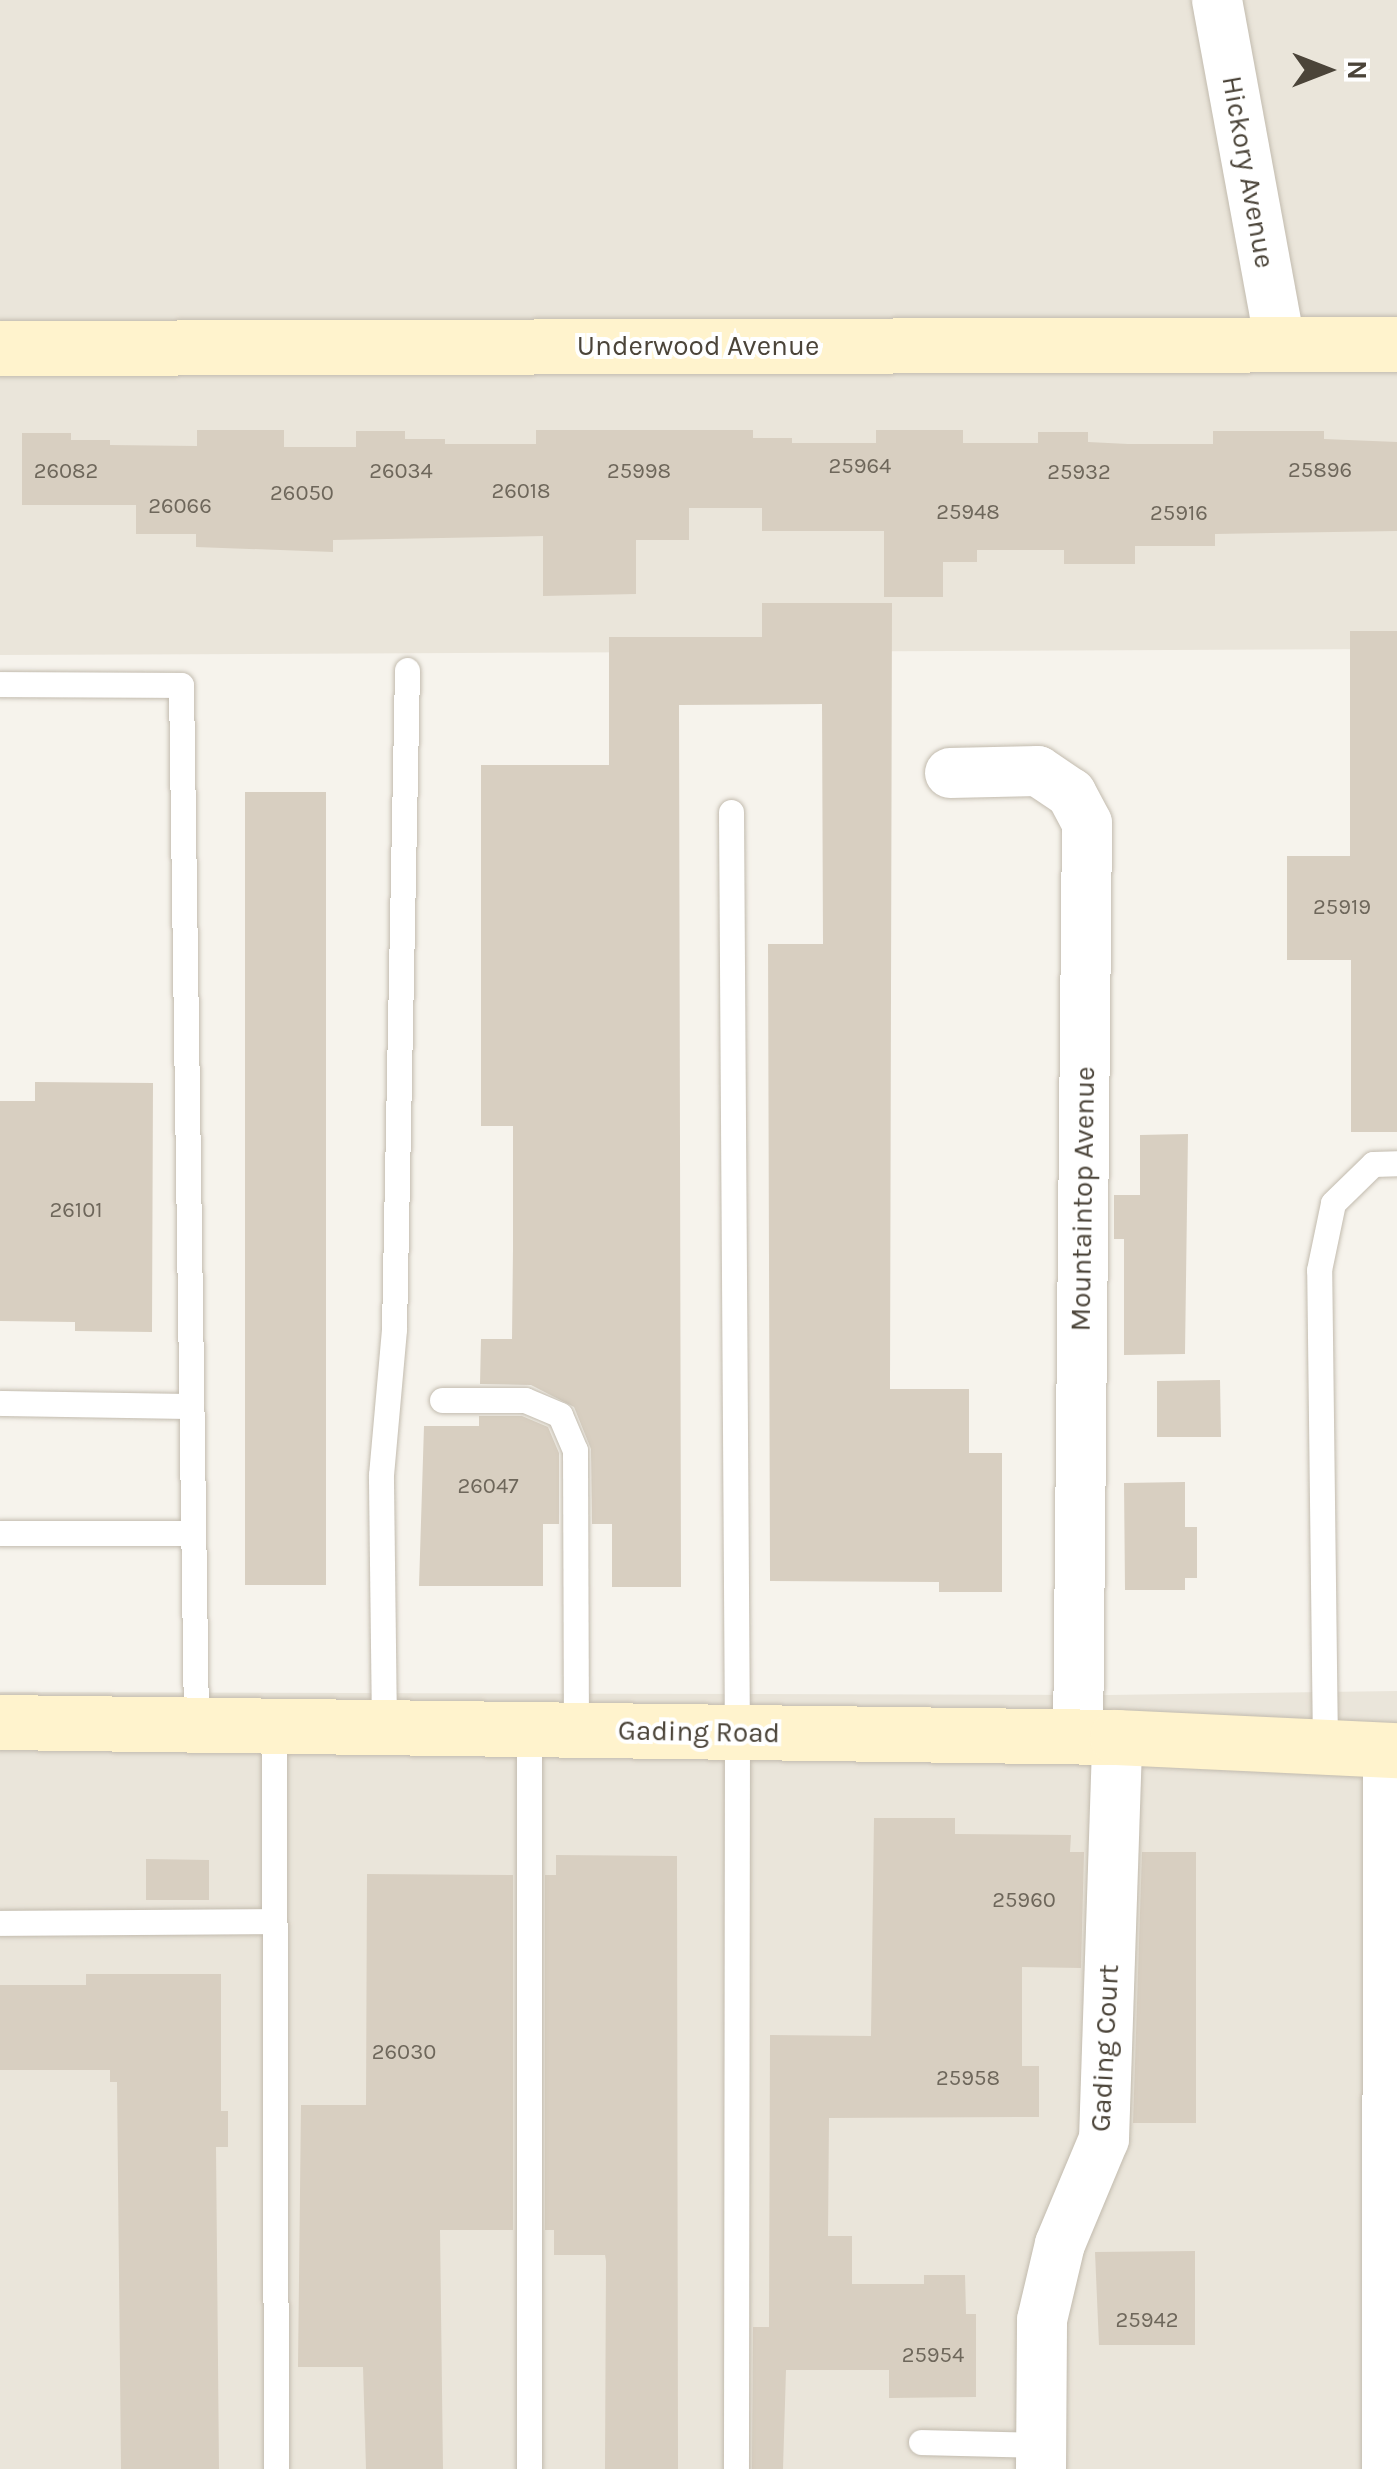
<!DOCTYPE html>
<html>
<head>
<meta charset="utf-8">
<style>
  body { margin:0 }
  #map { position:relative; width:1397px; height:2469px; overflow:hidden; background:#f6f3ec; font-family:Karla,sans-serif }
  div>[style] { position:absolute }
  .residential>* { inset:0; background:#eae5da }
  .building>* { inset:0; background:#d8cfc1 }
  .roads { filter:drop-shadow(0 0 2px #c2bbae) drop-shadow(0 0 2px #c2bbae) }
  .lane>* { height:25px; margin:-12.5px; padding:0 12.5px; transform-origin:12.5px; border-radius:12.5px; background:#fff }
  .street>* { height:50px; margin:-25px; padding:0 25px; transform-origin:25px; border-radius:25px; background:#fff }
  .secondary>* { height:55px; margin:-27.5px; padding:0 27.5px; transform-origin:27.5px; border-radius:27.5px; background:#fff3cd }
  span { translate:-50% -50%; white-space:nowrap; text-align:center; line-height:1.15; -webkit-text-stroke:8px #fff; paint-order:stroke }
  .number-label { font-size:22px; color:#6e675b }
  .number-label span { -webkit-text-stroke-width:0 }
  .street-label { font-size:28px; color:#4b4439 }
  .north { position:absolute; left:1277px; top:20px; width:100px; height:100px; -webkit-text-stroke:8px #fff; paint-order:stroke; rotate:90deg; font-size:28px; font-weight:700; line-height:40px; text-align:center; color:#4b4439 }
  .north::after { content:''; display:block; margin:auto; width:35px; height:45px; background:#4b4439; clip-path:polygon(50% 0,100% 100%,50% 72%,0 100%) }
</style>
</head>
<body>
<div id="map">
  <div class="residential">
    <div style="clip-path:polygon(0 0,1397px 0,1397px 649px,0 655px)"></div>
    <div style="clip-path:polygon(1397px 1691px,1397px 2469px,0 2469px,0 1692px,1108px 1695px)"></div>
  </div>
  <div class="building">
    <div style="clip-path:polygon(197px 430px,284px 430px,284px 447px,356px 447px,356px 431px,405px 431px,405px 439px,445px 439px,445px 444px,536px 444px,536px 430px,753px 430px,753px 438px,792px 438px,792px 443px,876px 443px,876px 430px,963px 430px,963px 443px,1038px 443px,1038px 432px,1088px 432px,1088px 442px,1128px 444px,1213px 444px,1213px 431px,1324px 431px,1324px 439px,1397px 442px,1397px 531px,1215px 534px,1215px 546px,1135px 546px,1135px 564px,1064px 564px,1064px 550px,977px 550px,977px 562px,943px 562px,943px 597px,884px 597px,884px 531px,762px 531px,762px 508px,689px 508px,689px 540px,636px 540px,636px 594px,543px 596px,543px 536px,333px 540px,333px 552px,196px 547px,196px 534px,136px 534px,136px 505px,22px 505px,22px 433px,71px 433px,71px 440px,110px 440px,110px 445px,197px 446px)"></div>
    <div style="clip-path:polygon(762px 603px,892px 603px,890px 1389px,969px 1389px,969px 1453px,1002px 1453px,1002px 1592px,939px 1592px,939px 1582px,770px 1581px,768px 944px,823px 944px,822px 704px,679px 705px,681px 1587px,612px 1587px,612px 1524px,592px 1524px,591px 1449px,574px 1407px,531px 1385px,480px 1384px,481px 1339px,512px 1339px,513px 1249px,513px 1126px,481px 1126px,481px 765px,609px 765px,609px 637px,762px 637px)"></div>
    <div style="clip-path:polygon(1350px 631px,1397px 631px,1397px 1132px,1351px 1132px,1351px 960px,1287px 960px,1287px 856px,1350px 856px)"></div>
    <div style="clip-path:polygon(245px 792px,326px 792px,326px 1585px,245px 1585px)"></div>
    <div style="clip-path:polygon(35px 1082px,153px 1083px,152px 1332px,75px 1331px,75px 1322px,0 1321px,0 1101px,35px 1101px)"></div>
    <div style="clip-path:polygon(1188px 1134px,1185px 1354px,1124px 1355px,1124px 1239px,1114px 1239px,1114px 1195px,1140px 1195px,1140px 1135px)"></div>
    <div style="clip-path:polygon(1220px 1380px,1221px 1437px,1157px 1437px,1157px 1381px)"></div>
    <div style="clip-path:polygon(479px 1416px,522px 1416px,548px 1427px,559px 1453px,559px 1524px,543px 1524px,543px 1586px,419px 1586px,424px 1426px,479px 1426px)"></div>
    <div style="clip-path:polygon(1185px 1482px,1185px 1527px,1197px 1527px,1197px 1578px,1185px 1578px,1185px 1590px,1125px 1590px,1124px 1483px)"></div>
    <div style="clip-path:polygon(874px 1818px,955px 1818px,955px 1834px,1071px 1835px,1070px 1852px,1084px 1852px,1081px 1968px,1022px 1967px,1022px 2066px,1039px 2066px,1039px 2117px,829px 2118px,828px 2236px,852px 2236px,852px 2284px,924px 2284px,924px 2275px,965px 2275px,966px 2314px,976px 2314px,976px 2397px,889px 2398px,889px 2370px,786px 2370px,783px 2469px,752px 2469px,753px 2327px,769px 2327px,770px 2035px,871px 2036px)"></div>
    <div style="clip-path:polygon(1142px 1852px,1196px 1852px,1196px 2123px,1133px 2123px)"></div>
    <div style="clip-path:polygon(556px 1855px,677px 1856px,678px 2469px,605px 2469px,606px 2261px,605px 2255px,554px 2255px,554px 2230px,545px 2230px,545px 1875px,556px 1875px)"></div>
    <div style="clip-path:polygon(146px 1859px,209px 1860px,209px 1900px,146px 1900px)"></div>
    <div style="clip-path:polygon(367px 1874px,513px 1875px,513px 2230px,440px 2230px,443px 2469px,366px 2469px,363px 2367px,298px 2367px,301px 2105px,366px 2105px)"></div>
    <div style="clip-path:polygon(86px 1974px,221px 1974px,221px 2111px,228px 2111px,228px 2147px,216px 2147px,219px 2469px,121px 2469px,117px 2082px,110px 2082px,110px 2070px,0 2070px,0 1985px,86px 1985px)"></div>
    <div style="clip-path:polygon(1195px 2251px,1195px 2345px,1099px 2345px,1095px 2252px)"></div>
  </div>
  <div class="roads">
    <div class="lane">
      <div style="left:0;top:684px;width:181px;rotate:0.3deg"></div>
      <div style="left:181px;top:685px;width:1039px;rotate:89.17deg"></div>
      <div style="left:731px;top:812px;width:920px;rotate:89.63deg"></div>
      <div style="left:737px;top:1732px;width:737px;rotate:90.08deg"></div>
      <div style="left:442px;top:1400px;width:83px"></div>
      <div style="left:525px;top:1400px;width:38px;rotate:23deg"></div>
      <div style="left:560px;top:1415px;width:38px;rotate:67deg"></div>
      <div style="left:575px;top:1450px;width:280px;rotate:89.8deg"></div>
      <div style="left:0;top:1403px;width:191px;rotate:0.9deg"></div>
      <div style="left:0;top:1533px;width:192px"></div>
      <div style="left:274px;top:1726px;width:743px;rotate:89.85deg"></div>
      <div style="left:384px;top:1727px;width:252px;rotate:-90.7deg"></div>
      <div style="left:381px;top:1475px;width:147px;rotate:-84.9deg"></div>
      <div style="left:394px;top:1329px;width:659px;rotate:-88.87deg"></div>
      <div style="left:529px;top:1729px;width:740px;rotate:90deg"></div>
      <div style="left:1325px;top:1746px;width:476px;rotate:-90.7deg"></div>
      <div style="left:1319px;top:1270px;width:68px;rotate:-78.2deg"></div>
      <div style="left:1333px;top:1203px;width:56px;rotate:-44.3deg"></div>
      <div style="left:1373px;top:1164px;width:24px;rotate:-2deg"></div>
      <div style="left:0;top:1923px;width:274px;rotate:-0.4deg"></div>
      <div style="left:921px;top:2442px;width:120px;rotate:1.4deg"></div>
    </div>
    <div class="street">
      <div style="left:1217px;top:0;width:350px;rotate:79.6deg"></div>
      <div style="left:950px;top:773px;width:88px;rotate:-1.3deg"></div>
      <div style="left:1038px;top:771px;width:40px;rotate:34deg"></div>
      <div style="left:1071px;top:793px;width:34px;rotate:62deg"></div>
      <div style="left:1087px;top:823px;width:914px;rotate:90.56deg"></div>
      <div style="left:1041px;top:2469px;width:149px;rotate:-89.6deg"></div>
      <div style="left:1042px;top:2320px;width:78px;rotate:-76.7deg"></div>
      <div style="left:1060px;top:2244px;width:114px;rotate:-67.3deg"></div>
      <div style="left:1104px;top:2139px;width:402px;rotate:-88.1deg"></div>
      <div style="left:1387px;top:2469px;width:720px;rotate:-89.92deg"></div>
    </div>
    <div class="secondary">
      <div style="left:0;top:348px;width:1397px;rotate:-0.16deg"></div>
      <div style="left:0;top:1722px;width:1117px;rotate:0.77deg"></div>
      <div style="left:1117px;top:1737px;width:280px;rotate:2.7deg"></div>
    </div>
  </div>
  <div class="number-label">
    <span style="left:860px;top:467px">25964</span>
    <span style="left:1320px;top:471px">25896</span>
    <span style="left:66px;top:472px">26082</span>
    <span style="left:401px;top:472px">26034</span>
    <span style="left:639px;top:472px">25998</span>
    <span style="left:1079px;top:473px">25932</span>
    <span style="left:521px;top:492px">26018</span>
    <span style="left:302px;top:494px">26050</span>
    <span style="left:180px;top:507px">26066</span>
    <span style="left:968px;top:513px">25948</span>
    <span style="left:1179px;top:514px">25916</span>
    <span style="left:1342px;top:908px">25919</span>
    <span style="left:76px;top:1211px">26101</span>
    <span style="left:488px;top:1487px">26047</span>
    <span style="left:1024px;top:1901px">25960</span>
    <span style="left:404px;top:2053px">26030</span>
    <span style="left:968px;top:2079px">25958</span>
    <span style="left:1147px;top:2321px">25942</span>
    <span style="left:933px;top:2356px">25954</span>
  </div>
  <div class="street-label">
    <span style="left:1248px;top:172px;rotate:80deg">Hickory Avenue</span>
    <span style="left:698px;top:346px">Underwood Avenue</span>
    <span style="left:1083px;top:1199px;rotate:-89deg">Mountaintop Avenue</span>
    <span style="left:699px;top:1732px;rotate:1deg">Gading Road</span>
    <span style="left:1105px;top:2048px;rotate:-87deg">Gading Court</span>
  </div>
  <div class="north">N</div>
</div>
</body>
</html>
